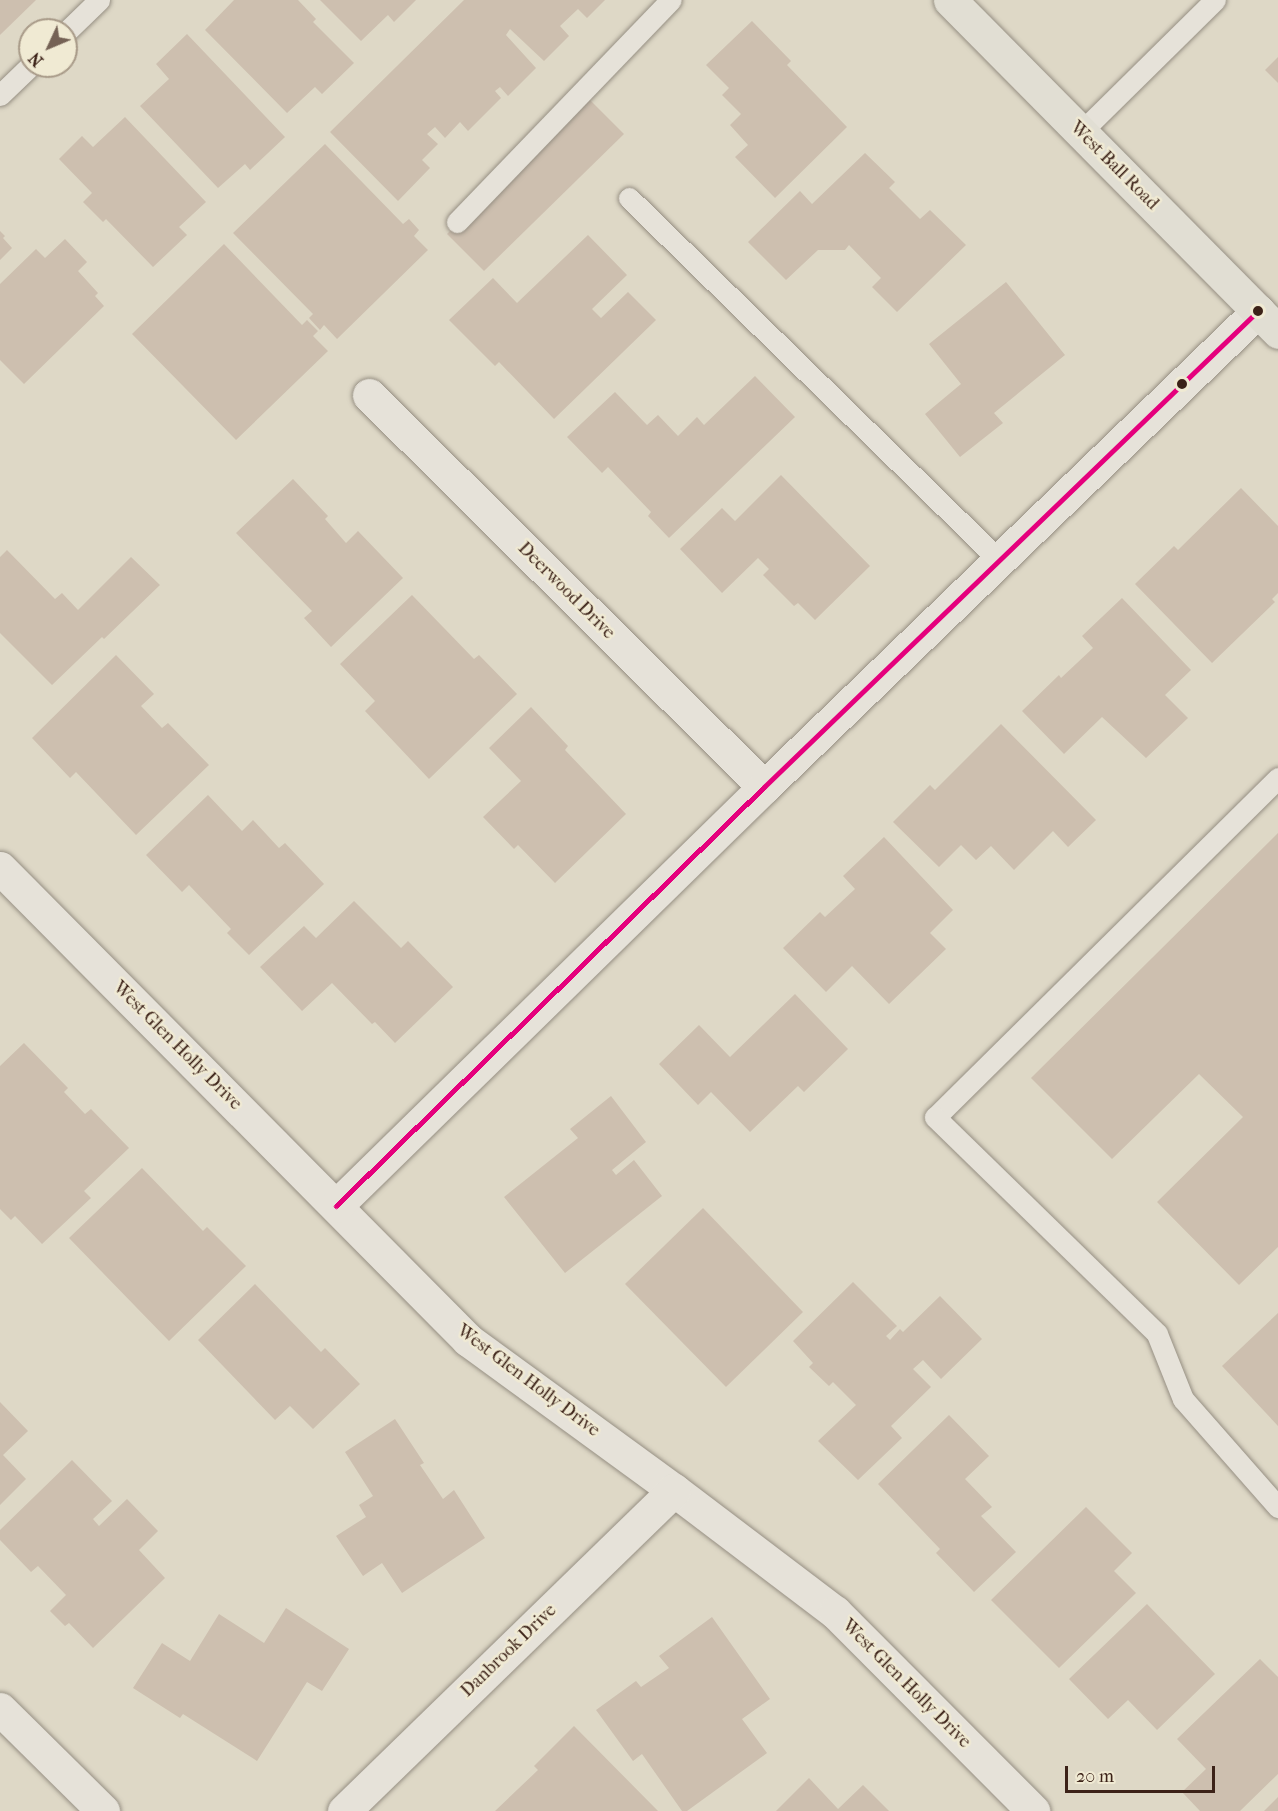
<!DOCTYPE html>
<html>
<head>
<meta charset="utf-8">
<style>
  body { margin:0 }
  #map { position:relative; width:1278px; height:1811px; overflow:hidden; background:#ded8c6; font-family:"IM FELL French Canon",serif }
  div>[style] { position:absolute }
  .building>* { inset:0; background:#cdbfaf }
  .roads { filter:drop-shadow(0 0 2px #968f83) drop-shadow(0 0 2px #968f83) }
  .service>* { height:21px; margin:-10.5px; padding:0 10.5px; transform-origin:10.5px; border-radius:10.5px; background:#e6e2d9 }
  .minor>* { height:33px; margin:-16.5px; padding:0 16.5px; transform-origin:16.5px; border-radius:16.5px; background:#e6e2d9 }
  .primary>* { height:33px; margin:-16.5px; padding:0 16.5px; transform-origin:16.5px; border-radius:16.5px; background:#e1ded3 }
  .bus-1>* { height:4.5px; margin:-2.25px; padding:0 2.25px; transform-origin:2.25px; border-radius:2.25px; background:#e5007d }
  .dots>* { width:16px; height:16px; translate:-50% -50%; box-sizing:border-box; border:3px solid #f0ead3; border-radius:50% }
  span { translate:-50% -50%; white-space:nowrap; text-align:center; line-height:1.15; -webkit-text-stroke:5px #f0ead3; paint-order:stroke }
  .street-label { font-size:18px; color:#3c2218 }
  .north { position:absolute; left:18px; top:18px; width:60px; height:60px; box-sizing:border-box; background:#f0ead3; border:2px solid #a89a88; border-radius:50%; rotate:226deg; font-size:16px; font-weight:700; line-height:24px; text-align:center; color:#3c2218 }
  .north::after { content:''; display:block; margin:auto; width:21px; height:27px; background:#756255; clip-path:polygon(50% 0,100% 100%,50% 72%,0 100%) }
  .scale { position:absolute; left:1065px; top:1766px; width:150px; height:27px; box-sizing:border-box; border:3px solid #3c2218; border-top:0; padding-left:8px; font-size:18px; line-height:21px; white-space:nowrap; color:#3c2218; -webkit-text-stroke:4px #f0ead3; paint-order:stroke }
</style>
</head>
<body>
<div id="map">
  <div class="building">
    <div style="clip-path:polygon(0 0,36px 0,0 35px)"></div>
    <div style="clip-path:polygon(234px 0,298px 0,316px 19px,313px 22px,354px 63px,322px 94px,315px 87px,287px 113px,205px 30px)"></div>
    <div style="clip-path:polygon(320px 0,416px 0,394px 22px,388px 15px,361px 41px)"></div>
    <div style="clip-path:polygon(464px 0,605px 0,587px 18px,578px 9px,560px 26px,569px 36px,544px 61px,510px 29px,506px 35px,536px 68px,508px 96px,500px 87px,495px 91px,501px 98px,468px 131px,460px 122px,445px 138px,435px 127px,427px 134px,438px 144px,422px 160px,430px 168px,398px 201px,330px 132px)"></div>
    <div style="clip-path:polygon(752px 21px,791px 61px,787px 65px,847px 127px,775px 198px,735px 157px,748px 145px,730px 125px,741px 114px,722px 95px,729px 88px,706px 65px)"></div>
    <div style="clip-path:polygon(187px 34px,285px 137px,250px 170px,245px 164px,218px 188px,140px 106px,169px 79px,156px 64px)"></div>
    <div style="clip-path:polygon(1278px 57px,1278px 83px,1265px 70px)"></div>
    <div style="clip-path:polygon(587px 97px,624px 134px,484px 271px,447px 234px)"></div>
    <div style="clip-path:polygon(125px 117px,206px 202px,179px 227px,187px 235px,153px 267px,106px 219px,103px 222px,83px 202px,92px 193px,59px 159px,82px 136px,93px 147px)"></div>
    <div style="clip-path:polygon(325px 144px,403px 224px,409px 219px,419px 230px,414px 236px,428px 250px,337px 339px,324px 325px,320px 330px,309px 318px,313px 314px,233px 233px)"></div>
    <div style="clip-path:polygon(865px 153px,895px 182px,889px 188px,920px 219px,930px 210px,966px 245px,897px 312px,872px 287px,881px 278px,849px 245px,845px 250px,818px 250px,786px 280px,748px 242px,800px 191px,812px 204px)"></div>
    <div style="clip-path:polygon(0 231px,5px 236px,3px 238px,12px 248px,0 260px)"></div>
    <div style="clip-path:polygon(588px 235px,627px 275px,592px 309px,601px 318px,628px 292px,656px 320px,554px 419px,499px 362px,495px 366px,449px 320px,493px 278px,517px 303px)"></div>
    <div style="clip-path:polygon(65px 239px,87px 262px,78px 271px,98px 293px,95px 296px,104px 306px,24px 384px,0 360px,0 284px,36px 249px,45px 258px)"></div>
    <div style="clip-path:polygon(224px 244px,302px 325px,307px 320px,318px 331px,313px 336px,328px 351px,236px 440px,132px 334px)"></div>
    <div style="clip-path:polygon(1006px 282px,1065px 355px,994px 413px,1003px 423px,960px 457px,925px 414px,961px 384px,929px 344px)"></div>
    <div style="clip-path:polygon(755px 376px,795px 417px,669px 538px,648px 516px,651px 512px,608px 467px,602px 473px,567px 437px,615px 392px,647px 425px,658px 415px,678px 436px,697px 417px,704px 425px)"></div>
    <div style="clip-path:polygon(781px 475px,870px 566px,815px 620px,798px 603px,794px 606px,763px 575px,769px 569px,758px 558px,722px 593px,680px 549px,722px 508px,735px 521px)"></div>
    <div style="clip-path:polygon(293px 479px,328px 516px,325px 519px,346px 543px,358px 531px,403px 578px,331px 647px,304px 618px,312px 611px,236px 533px)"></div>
    <div style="clip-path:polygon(1241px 488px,1278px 526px,1278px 593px,1272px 599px,1275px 602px,1212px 663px,1135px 584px,1174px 546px,1178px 550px)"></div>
    <div style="clip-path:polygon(7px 550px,55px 599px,62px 593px,78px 610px,131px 557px,160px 585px,104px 639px,102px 637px,52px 685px,0 633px,0 557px)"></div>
    <div style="clip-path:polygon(412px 595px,474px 659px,479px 655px,517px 694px,429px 779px,365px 711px,375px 701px,340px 664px)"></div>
    <div style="clip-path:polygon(1122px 598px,1191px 670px,1165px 695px,1188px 718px,1146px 758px,1102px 717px,1064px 754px,1022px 711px,1059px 675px,1061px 678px,1093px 648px,1082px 636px)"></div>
    <div style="clip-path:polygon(116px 655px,154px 694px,141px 706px,162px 728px,168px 723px,209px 765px,136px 835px,76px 772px,70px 778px,32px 738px)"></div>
    <div style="clip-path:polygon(531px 707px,568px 746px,565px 750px,626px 814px,555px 883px,518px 845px,514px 849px,483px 817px,521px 781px,489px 748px)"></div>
    <div style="clip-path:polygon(1001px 724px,1096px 820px,1068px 847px,1053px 831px,1014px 870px,991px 846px,976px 860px,961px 845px,939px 867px,893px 822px,930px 785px,935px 790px)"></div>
    <div style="clip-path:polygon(208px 795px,242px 831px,253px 820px,279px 848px,285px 843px,324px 884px,249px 955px,227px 933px,231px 929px,189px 885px,182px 892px,146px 855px)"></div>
    <div style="clip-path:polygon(1278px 833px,1278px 1247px,1239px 1285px,1157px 1202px,1243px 1117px,1199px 1074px,1112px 1159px,1031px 1078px)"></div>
    <div style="clip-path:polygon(884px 837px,953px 910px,930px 933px,946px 949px,889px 1004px,852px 966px,826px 992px,783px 948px,820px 912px,825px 917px,855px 889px,843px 876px)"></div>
    <div style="clip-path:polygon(354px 901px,401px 948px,408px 941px,453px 987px,395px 1043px,375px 1022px,372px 1024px,332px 983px,302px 1011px,260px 967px,304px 926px,316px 938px)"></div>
    <div style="clip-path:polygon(795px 994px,848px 1049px,804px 1092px,798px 1086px,750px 1132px,711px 1092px,698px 1105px,659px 1064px,699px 1025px,730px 1057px)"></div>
    <div style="clip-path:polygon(24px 1043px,68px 1088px,64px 1092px,85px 1114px,91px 1109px,129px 1148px,84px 1191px,91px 1198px,42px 1244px,15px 1216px,11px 1220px,0 1209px,0 1066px)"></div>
    <div style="clip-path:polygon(611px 1096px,646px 1142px,612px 1170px,616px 1175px,634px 1160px,662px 1196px,565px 1273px,504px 1197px,578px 1138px,570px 1129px)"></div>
    <div style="clip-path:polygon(142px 1168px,203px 1231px,207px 1227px,246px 1266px,169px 1341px,69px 1238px)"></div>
    <div style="clip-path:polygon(703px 1208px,803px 1312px,726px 1387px,625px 1284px)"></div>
    <div style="clip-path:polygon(853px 1282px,897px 1326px,886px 1336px,890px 1340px,900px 1329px,903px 1332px,940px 1296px,982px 1339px,941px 1379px,923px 1360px,913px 1369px,931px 1387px,891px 1426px,902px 1438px,858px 1480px,818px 1441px,856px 1405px,833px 1382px,829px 1386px,809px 1367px,813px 1363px,793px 1341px)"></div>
    <div style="clip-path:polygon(255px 1284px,321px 1352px,325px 1348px,360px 1384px,313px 1429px,290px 1406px,275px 1420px,198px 1340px)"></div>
    <div style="clip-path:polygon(1278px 1313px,1278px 1426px,1222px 1366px)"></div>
    <div style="clip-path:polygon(0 1402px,28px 1431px,3px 1455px,26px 1479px,0 1505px)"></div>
    <div style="clip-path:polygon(949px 1415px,989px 1456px,965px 1479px,992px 1507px,981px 1516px,1016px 1552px,974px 1592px,936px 1553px,940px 1549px,878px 1484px)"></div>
    <div style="clip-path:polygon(395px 1419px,424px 1463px,420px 1465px,443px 1499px,454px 1490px,485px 1538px,402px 1593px,382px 1563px,363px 1576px,336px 1536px,366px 1517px,359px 1505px,373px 1496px,345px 1452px)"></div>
    <div style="clip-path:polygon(72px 1460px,112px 1501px,93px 1519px,99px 1526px,127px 1499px,158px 1531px,139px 1550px,165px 1578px,93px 1648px,69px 1623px,65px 1626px,50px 1611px,66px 1595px,38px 1566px,31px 1572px,0 1540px,0 1530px)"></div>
    <div style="clip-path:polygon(1086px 1507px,1132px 1553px,1114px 1571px,1136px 1593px,1059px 1668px,991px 1600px)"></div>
    <div style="clip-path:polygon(1147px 1604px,1215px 1674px,1157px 1730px,1128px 1700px,1108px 1719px,1069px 1679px)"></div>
    <div style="clip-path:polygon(286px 1608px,349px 1649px,322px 1691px,307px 1682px,257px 1761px,183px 1714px,180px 1718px,133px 1688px,162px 1643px,190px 1661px,219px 1614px,264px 1643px)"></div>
    <div style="clip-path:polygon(712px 1617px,770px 1699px,742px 1719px,767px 1753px,687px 1811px,682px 1811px,642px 1754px,633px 1761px,596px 1710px,636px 1681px,641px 1687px,669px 1668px,659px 1656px)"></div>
    <div style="clip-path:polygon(1260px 1659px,1278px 1677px,1278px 1774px,1240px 1811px,1200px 1811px,1182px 1792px,1206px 1769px,1177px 1739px)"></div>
    <div style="clip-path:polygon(574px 1726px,658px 1811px,495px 1811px,538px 1770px,534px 1766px)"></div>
    <div style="clip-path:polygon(809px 1778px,838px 1809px,863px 1785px,889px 1811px,776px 1811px)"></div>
    <div style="clip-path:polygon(1278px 1797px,1278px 1811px,1264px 1811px)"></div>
  </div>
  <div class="roads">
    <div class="service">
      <div style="left:66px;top:32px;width:46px;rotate:-44.1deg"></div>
      <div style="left:0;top:95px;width:42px;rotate:-44deg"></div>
      <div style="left:1081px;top:132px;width:188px;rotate:-44.6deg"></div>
      <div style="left:629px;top:198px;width:518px;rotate:44.37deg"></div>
      <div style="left:457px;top:222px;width:308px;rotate:-46.1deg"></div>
      <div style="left:1278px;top:778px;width:482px;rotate:135.3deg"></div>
      <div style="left:935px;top:1117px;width:310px;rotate:44.3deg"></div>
      <div style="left:1157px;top:1334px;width:70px;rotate:68.2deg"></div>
      <div style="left:1183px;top:1399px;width:144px;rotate:48.7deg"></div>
    </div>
    <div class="minor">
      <div style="left:369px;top:395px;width:556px;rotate:44.78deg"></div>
      <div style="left:0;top:868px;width:665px;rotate:45.24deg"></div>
      <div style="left:468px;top:1340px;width:255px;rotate:36.1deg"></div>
      <div style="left:674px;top:1490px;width:202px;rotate:37.2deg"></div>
      <div style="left:835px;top:1612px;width:281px;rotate:45.1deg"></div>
      <div style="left:336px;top:1206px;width:599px;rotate:-44.39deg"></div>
      <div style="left:764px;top:787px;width:686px;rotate:-43.94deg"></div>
      <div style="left:0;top:1709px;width:145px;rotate:44.7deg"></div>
      <div style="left:344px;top:1811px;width:460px;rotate:-44.2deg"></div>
    </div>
    <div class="primary">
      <div style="left:950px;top:0;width:467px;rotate:45.3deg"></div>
    </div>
  </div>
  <div class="bus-1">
    <div style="left:336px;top:1206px;width:599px;rotate:-44.39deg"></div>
    <div style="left:764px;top:787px;width:686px;rotate:-43.94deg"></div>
  </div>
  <div class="dots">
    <div style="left:1258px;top:311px;background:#3c2218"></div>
    <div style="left:1182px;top:384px;background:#3c2218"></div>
  </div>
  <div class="street-label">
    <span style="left:1114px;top:166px;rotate:45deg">West Ball Road</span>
    <span style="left:566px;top:591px;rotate:45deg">Deerwood Drive</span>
    <span style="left:177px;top:1046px;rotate:45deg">West Glen Holly Drive</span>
    <span style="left:528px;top:1381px;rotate:37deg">West Glen Holly Drive</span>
    <span style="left:509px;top:1651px;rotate:-44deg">Danbrook Drive</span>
    <span style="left:906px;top:1684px;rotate:45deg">West Glen Holly Drive</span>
  </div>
  <div class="north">N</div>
  <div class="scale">20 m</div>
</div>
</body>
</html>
